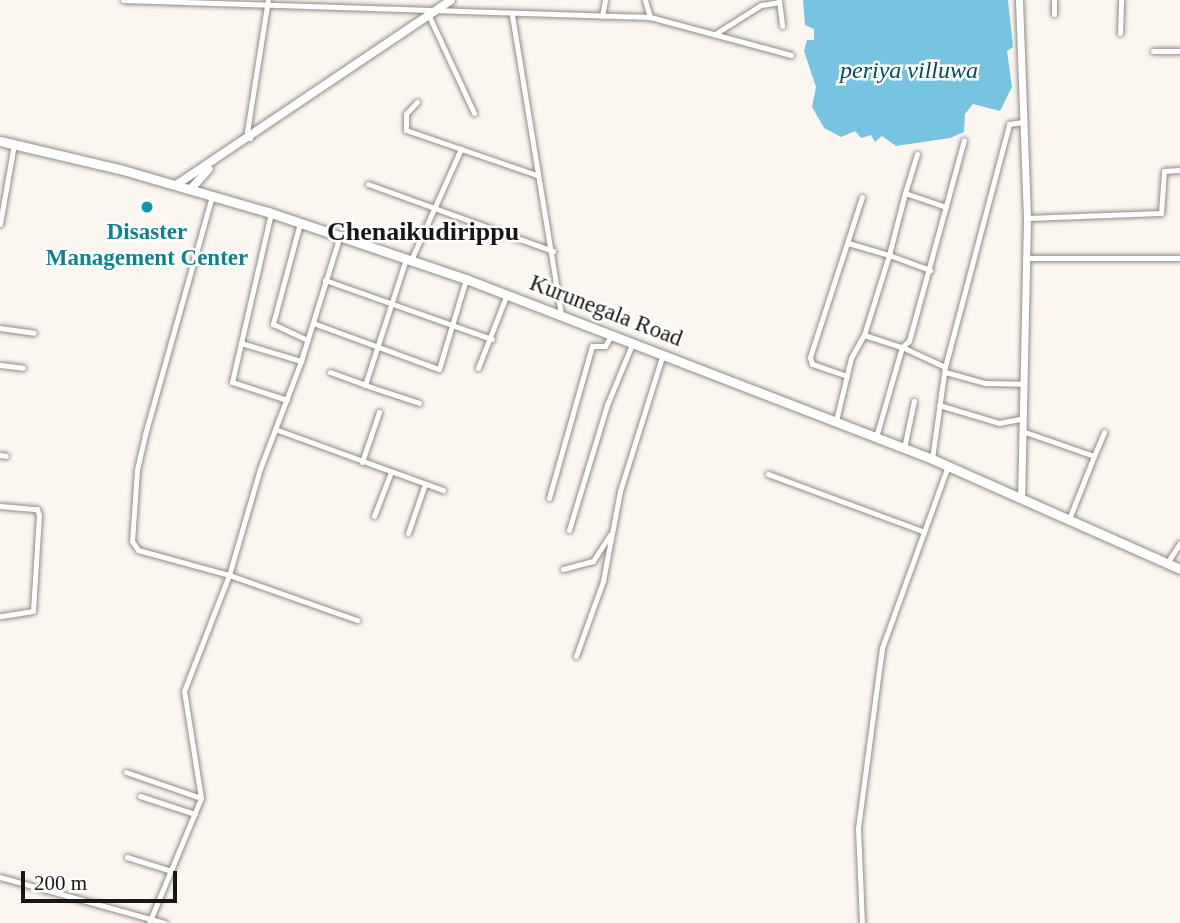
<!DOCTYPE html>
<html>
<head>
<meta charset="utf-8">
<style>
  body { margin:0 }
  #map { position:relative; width:1180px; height:923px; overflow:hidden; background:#fbf7f0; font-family:"Times New Roman",serif }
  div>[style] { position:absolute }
  .water>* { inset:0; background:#76c4e0 }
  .roads { filter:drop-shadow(0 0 2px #8f8c85) drop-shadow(0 0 2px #8f8c85) }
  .street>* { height:5px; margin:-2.5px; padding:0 2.5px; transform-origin:2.5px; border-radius:2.5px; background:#fff }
  .secondary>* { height:7px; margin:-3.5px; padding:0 3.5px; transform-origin:3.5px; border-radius:3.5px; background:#fff }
  .primary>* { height:8px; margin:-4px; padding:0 4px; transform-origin:4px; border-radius:4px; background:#fff }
  .highway>* { height:9px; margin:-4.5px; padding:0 4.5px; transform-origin:4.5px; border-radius:4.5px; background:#fff }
  .dots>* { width:19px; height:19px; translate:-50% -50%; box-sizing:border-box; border:4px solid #fff; border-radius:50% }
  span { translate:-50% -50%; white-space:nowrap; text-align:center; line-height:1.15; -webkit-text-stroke:5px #fff; paint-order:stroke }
  .culture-label { font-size:23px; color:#0d838f; font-weight:700 }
  .street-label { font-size:23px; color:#181715 }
  .water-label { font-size:24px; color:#054b5f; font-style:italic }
  .quarter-label { font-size:26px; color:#181715; font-weight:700 }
  .scale { position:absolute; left:21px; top:871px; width:156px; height:32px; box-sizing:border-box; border:4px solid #181715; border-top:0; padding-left:9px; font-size:21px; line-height:24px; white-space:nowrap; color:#181715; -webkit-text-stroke:5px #fff; paint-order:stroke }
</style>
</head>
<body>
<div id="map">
  <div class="water">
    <div style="clip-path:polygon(803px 0,1008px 0,1013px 47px,1007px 51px,1012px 87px,1000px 111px,973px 104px,965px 114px,964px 132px,950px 138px,896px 146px,882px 136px,875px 142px,871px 135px,861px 138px,855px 131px,841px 137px,824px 128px,812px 107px,816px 87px,804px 51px,807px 40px,814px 40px,814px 29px,805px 25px)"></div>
  </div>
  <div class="roads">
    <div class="street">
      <div style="left:123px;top:0;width:527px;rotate:1.85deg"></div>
      <div style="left:650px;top:17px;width:146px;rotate:15.1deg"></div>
      <div style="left:645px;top:0;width:18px;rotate:74deg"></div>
      <div style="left:779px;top:0;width:26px;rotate:83deg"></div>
      <div style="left:1054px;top:0;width:14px;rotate:90deg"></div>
      <div style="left:512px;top:15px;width:304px;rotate:80.7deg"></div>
      <div style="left:429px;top:16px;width:107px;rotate:65.1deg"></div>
      <div style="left:602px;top:16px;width:16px;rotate:-79deg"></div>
      <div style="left:1120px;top:33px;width:33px;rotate:-88deg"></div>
      <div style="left:715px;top:34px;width:54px;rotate:-32.2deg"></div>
      <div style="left:761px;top:5px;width:18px;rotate:-9deg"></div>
      <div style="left:1153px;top:51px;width:27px"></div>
      <div style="left:417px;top:102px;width:16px;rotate:133deg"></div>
      <div style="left:406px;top:114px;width:16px;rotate:90deg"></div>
      <div style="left:406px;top:130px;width:139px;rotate:19deg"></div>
      <div style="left:250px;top:138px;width:7px;rotate:-117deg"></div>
      <div style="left:247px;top:132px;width:134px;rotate:-81deg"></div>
      <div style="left:917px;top:154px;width:41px;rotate:107.1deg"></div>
      <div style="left:905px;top:193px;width:43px;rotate:18.9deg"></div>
      <div style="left:368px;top:184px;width:197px;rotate:19.9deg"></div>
      <div style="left:905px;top:193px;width:64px;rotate:104.5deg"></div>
      <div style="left:889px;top:255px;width:44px;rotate:20.1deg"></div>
      <div style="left:212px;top:196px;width:248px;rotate:105.7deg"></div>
      <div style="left:145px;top:435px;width:36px;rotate:103deg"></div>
      <div style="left:137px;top:470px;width:71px;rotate:94deg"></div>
      <div style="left:132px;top:541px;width:11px;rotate:56deg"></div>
      <div style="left:138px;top:550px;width:94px;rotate:15.4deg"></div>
      <div style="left:229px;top:575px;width:136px;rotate:19.4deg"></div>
      <div style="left:1027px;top:218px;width:134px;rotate:-2.1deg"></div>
      <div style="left:1161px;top:213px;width:42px;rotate:-85.9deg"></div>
      <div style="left:1164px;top:171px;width:16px;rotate:-4deg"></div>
      <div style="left:300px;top:223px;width:105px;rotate:105deg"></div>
      <div style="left:273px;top:324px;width:38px;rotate:25deg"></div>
      <div style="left:0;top:224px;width:81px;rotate:-80.1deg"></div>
      <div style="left:848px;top:243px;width:43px;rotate:16.3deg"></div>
      <div style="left:889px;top:255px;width:84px;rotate:107.4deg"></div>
      <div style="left:1027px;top:258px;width:153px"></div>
      <div style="left:411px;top:260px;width:122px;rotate:-65.8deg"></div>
      <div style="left:325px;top:280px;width:177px;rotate:19.5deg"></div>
      <div style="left:313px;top:323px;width:134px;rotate:20.1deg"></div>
      <div style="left:439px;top:369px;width:94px;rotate:-73.3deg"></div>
      <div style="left:0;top:328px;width:34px;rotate:8deg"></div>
      <div style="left:241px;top:343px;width:133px;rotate:-77deg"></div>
      <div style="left:0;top:365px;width:23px;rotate:7deg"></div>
      <div style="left:478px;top:368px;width:79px;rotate:-68.6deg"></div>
      <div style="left:330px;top:372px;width:37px;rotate:20deg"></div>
      <div style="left:365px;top:385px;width:133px;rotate:-72deg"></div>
      <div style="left:945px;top:372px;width:41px;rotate:15.4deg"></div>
      <div style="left:985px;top:383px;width:39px;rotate:1deg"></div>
      <div style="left:847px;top:376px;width:37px;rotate:-161deg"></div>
      <div style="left:812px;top:364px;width:7px;rotate:-106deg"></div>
      <div style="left:810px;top:357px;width:168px;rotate:-72deg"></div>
      <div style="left:365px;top:385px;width:57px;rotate:18.4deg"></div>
      <div style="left:287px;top:400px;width:58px;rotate:-161.9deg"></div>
      <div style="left:232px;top:382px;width:40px;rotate:-77deg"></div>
      <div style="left:241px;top:343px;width:63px;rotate:16.7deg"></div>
      <div style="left:939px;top:405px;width:63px;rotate:16.7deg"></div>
      <div style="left:999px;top:423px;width:25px;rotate:-11deg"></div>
      <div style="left:836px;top:421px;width:65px;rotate:-76.6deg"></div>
      <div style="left:851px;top:358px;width:26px;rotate:-61deg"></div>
      <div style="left:864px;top:335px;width:40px;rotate:18deg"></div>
      <div style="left:902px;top:347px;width:9px;rotate:-41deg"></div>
      <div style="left:909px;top:341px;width:208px;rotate:-74.7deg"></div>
      <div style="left:275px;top:429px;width:179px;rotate:20deg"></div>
      <div style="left:1025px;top:432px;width:73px;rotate:19.2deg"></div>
      <div style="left:1094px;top:456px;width:68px;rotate:111.6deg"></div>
      <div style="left:876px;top:437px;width:94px;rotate:-73.9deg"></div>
      <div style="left:902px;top:347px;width:47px;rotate:24.9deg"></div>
      <div style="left:904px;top:448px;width:48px;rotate:-78deg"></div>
      <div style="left:0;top:455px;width:6px;rotate:9deg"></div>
      <div style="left:1094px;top:456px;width:26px;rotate:-67deg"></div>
      <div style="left:932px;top:459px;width:93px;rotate:-82deg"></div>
      <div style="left:945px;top:367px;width:251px;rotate:-75.2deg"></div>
      <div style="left:1009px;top:124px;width:14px;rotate:-8deg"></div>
      <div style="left:362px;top:462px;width:53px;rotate:-71.2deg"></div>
      <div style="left:768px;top:474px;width:164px;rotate:20.3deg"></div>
      <div style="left:549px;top:498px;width:158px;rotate:-74.2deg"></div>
      <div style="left:592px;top:346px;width:13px"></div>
      <div style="left:605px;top:346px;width:14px;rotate:-60deg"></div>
      <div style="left:0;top:506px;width:37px;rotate:5deg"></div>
      <div style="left:37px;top:509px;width:6px;rotate:72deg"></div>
      <div style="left:39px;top:515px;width:96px;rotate:93.6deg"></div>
      <div style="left:33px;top:611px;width:33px;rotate:171deg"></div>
      <div style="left:374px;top:516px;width:47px;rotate:-68.9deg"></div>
      <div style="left:569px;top:530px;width:131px;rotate:-73.1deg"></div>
      <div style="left:607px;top:405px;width:68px;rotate:-67.6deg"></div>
      <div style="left:408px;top:533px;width:52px;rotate:-70.9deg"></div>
      <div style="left:1167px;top:563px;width:24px;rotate:-57deg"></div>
      <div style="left:563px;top:569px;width:31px;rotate:-15deg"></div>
      <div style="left:593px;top:561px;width:31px;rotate:-57deg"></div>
      <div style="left:576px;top:656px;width:80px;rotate:-70.2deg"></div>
      <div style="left:603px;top:581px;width:92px;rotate:-79.3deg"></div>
      <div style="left:620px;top:491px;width:144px;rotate:-72.6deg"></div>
      <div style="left:126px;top:772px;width:79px;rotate:19.1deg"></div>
      <div style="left:140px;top:796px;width:58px;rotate:18.1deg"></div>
      <div style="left:127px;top:857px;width:46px;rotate:17.7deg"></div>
      <div style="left:0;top:877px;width:171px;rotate:15.6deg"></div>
      <div style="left:149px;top:923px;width:135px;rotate:-67.4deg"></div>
      <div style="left:201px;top:798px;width:108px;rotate:-99deg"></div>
      <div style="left:184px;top:691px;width:124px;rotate:-68.8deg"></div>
      <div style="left:229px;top:575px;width:110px;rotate:-73.7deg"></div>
      <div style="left:260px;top:469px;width:116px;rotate:-69.2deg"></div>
      <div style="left:301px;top:361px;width:132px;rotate:-72.8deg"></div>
      <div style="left:862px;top:923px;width:95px;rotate:-92.4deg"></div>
      <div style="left:858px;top:828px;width:182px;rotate:-82.4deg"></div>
      <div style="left:882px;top:648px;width:194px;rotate:-70.1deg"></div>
    </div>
    <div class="secondary">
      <div style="left:1019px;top:0;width:218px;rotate:87.9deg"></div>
      <div style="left:1027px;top:218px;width:281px;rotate:91.2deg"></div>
    </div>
    <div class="primary">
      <div style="left:176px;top:185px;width:331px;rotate:-33.9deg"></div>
      <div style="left:190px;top:190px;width:28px;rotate:-48deg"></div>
    </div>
    <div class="highway">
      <div style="left:0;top:141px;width:126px;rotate:13.3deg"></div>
      <div style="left:123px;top:170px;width:151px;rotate:16.2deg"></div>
      <div style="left:268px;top:212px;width:209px;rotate:18.7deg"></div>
      <div style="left:466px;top:279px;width:500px;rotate:21.1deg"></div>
      <div style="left:932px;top:459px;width:271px;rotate:23.9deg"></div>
    </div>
  </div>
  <div class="dots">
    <div style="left:147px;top:207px;background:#0f9aa8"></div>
  </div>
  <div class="culture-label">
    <span style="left:147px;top:245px">Disaster<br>Management Center</span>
  </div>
  <div class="street-label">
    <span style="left:606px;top:311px;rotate:21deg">Kurunegala Road</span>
  </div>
  <div class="water-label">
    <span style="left:909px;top:71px">periya villuwa</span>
  </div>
  <div class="quarter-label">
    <span style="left:423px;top:232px">Chenaikudirippu</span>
  </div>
  <div class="scale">200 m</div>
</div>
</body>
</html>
